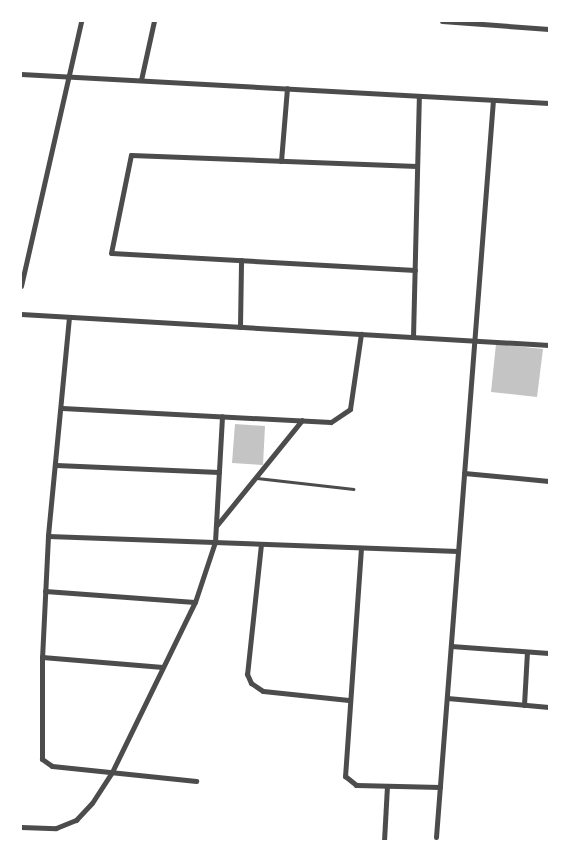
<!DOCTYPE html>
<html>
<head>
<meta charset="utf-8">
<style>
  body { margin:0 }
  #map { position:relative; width:570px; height:862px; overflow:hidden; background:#fff; font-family:"Roboto Condensed",sans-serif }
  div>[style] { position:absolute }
  .building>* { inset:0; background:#c4c4c4 }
  .service>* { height:2.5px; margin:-1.25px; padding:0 1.25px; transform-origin:1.25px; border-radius:1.25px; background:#4c4c4c }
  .minor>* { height:5px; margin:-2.5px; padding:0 2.5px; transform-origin:2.5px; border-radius:2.5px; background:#4c4c4c }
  span { translate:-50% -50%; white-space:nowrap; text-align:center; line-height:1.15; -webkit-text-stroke:5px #fff; paint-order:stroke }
  .frame { position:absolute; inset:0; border:22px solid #fff; pointer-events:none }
</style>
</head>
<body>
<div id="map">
  <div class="building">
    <div style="clip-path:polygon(496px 344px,543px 349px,537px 397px,491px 392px)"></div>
    <div style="clip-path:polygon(235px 424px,265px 426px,263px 465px,232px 463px)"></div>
  </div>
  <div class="service">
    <div style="left:257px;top:478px;width:97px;rotate:6.5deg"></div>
  </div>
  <div class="minor">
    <div style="left:442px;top:21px;width:107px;rotate:4.3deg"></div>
    <div style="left:21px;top:74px;width:529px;rotate:3.14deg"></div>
    <div style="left:141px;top:80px;width:60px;rotate:-77.6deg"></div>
    <div style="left:281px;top:161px;width:73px;rotate:-85.3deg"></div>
    <div style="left:415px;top:270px;width:304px;rotate:-176.8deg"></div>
    <div style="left:111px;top:253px;width:100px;rotate:-78.5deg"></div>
    <div style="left:131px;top:155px;width:286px;rotate:2.2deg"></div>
    <div style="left:21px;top:286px;width:272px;rotate:-77.2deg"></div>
    <div style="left:21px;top:314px;width:529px;rotate:3.36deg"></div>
    <div style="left:69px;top:317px;width:220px;rotate:95.5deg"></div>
    <div style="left:48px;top:536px;width:121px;rotate:92.8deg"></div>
    <div style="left:42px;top:657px;width:102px;rotate:90deg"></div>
    <div style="left:42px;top:759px;width:12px;rotate:35deg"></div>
    <div style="left:52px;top:766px;width:145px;rotate:5.9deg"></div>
    <div style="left:240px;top:327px;width:67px;rotate:-89.1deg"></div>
    <div style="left:413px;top:337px;width:241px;rotate:-88.6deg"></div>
    <div style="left:62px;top:408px;width:269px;rotate:3deg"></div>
    <div style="left:331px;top:422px;width:23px;rotate:-34deg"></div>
    <div style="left:350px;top:409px;width:76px;rotate:-81.7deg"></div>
    <div style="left:56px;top:465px;width:163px;rotate:2.5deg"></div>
    <div style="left:464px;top:473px;width:85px;rotate:5.4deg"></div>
    <div style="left:217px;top:525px;width:135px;rotate:-51deg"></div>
    <div style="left:48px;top:536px;width:410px;rotate:2.1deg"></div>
    <div style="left:261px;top:544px;width:131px;rotate:96.1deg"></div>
    <div style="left:247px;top:674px;width:10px;rotate:66deg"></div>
    <div style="left:251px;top:683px;width:14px;rotate:34deg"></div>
    <div style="left:263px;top:691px;width:86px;rotate:6deg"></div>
    <div style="left:361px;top:548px;width:229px;rotate:94deg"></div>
    <div style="left:345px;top:776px;width:14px;rotate:39deg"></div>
    <div style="left:356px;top:785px;width:84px;rotate:1.4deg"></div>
    <div style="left:45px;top:591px;width:150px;rotate:4.2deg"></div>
    <div style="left:451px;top:646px;width:98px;rotate:4.1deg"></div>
    <div style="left:42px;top:657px;width:121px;rotate:4.7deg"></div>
    <div style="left:447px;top:698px;width:102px;rotate:5deg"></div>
    <div style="left:524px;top:705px;width:53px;rotate:-86.8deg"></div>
    <div style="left:21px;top:827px;width:35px;rotate:2deg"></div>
    <div style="left:56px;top:828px;width:22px;rotate:-22deg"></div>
    <div style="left:76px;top:820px;width:23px;rotate:-47deg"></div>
    <div style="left:92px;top:803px;width:37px;rotate:-57deg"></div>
    <div style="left:112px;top:772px;width:189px;rotate:-64deg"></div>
    <div style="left:195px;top:602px;width:63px;rotate:-71.6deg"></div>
    <div style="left:215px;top:542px;width:126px;rotate:-86.8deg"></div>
    <div style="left:436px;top:837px;width:739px;rotate:-85.58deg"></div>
    <div style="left:384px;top:841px;width:55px;rotate:-86.9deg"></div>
  </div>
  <div class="frame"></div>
</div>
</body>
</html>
